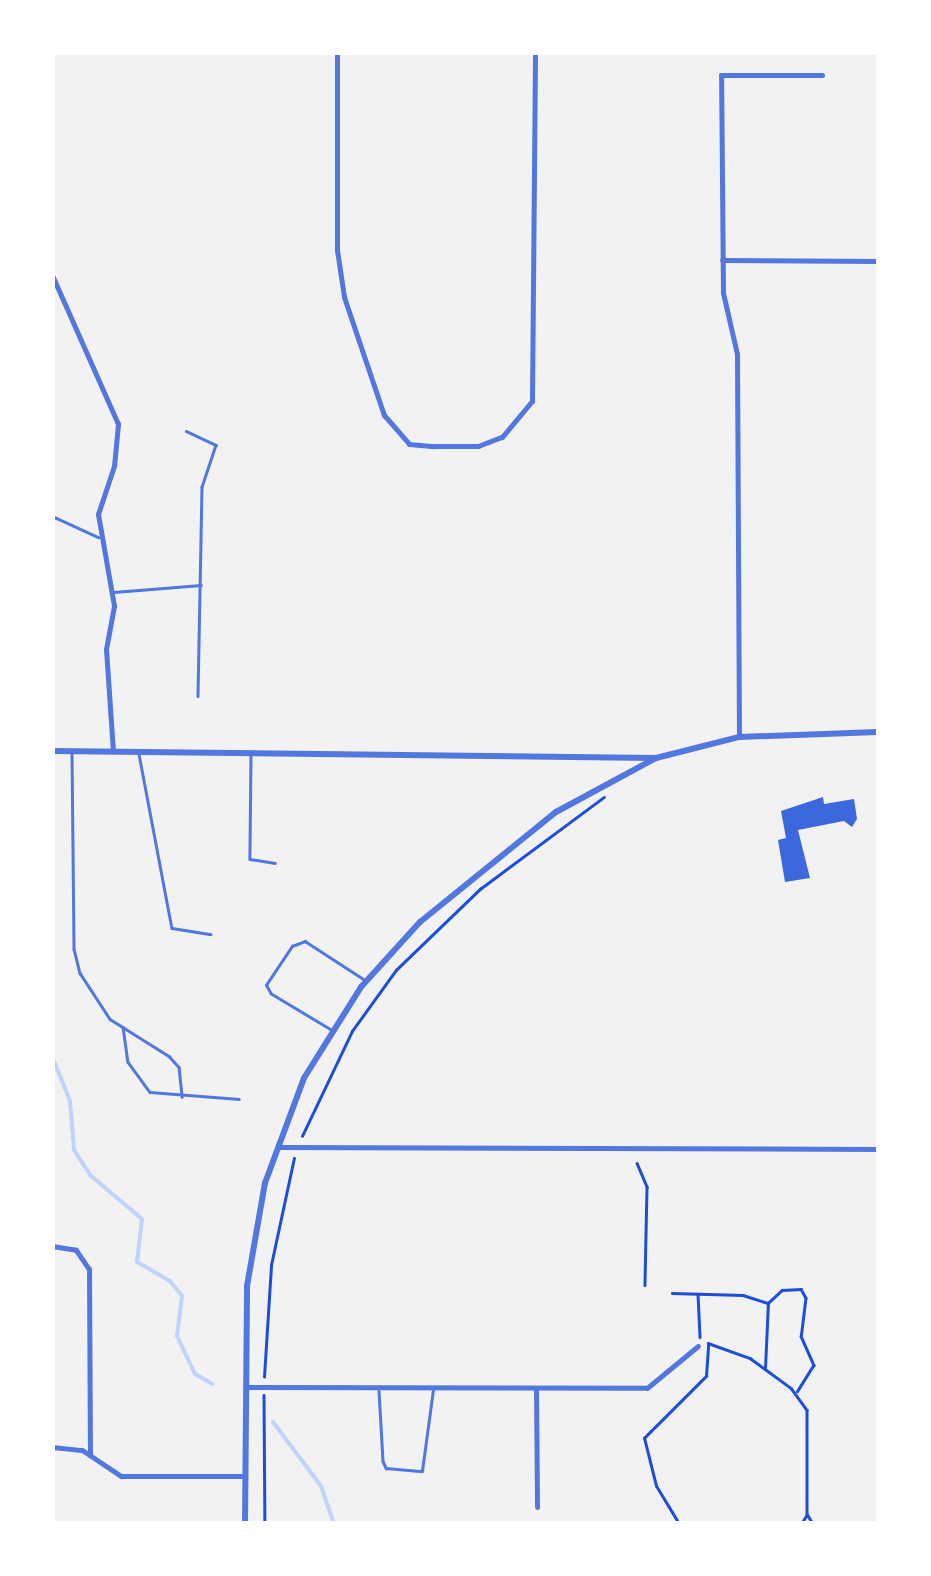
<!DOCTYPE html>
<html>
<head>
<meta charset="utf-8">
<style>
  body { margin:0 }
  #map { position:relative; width:931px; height:1576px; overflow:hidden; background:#f2f2f2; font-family:Inter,sans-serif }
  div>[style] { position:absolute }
  .stream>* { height:4px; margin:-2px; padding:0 2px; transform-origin:2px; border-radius:2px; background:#bfd3fe }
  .building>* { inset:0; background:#3d67dc }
  .path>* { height:2.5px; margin:-1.25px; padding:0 1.25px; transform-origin:1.25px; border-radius:1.25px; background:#1d4ed8 }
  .service>* { height:2.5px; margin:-1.25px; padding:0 1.25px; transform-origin:1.25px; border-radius:1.25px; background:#5277de }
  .minor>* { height:5px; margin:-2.5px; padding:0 2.5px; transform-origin:2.5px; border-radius:2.5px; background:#5277de }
  .tertiary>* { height:6px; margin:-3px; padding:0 3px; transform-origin:3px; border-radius:3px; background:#5277de }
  span { translate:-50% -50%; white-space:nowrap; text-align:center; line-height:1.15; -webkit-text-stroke:10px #fff; paint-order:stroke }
  .frame { position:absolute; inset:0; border:55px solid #fff; pointer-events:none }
</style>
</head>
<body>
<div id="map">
  <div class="stream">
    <div style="left:52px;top:1056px;width:48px;rotate:68.2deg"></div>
    <div style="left:70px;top:1101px;width:49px;rotate:85.3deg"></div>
    <div style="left:74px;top:1150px;width:30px;rotate:57deg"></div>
    <div style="left:90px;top:1175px;width:68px;rotate:40.2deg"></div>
    <div style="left:142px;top:1219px;width:43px;rotate:96.6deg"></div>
    <div style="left:137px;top:1262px;width:38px;rotate:30deg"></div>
    <div style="left:170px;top:1281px;width:19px;rotate:51deg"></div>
    <div style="left:182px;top:1296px;width:40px;rotate:97.1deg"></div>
    <div style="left:177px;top:1336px;width:42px;rotate:64.7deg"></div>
    <div style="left:195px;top:1374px;width:20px;rotate:30deg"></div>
    <div style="left:273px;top:1422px;width:80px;rotate:53.1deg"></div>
    <div style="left:321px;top:1486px;width:40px;rotate:71.1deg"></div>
  </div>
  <div class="building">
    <div style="clip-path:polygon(823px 797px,824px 804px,854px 799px,857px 819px,852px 827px,844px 821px,798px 830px,810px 878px,785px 882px,778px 840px,786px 838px,781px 811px)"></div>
  </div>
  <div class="path">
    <div style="left:302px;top:1136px;width:116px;rotate:-64.5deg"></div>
    <div style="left:352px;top:1031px;width:75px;rotate:-54.2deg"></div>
    <div style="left:396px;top:970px;width:117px;rotate:-44deg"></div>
    <div style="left:480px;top:889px;width:154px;rotate:-36.6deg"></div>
    <div style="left:637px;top:1163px;width:26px;rotate:67deg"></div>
    <div style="left:647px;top:1187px;width:98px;rotate:91.2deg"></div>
    <div style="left:672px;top:1293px;width:71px;rotate:1.6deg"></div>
    <div style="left:743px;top:1295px;width:26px;rotate:18deg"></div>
    <div style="left:698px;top:1294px;width:43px;rotate:87.3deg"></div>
    <div style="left:708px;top:1343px;width:45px;rotate:19.7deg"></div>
    <div style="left:750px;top:1358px;width:51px;rotate:36.2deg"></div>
    <div style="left:791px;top:1388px;width:27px;rotate:54deg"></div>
    <div style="left:807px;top:1410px;width:104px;rotate:90deg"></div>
    <div style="left:807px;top:1514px;width:12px;rotate:59deg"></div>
    <div style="left:765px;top:1368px;width:65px;rotate:-87.4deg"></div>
    <div style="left:768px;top:1303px;width:19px;rotate:-43deg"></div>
    <div style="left:782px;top:1290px;width:19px;rotate:-3deg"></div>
    <div style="left:801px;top:1289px;width:10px;rotate:61deg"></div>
    <div style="left:806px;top:1298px;width:38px;rotate:97deg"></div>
    <div style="left:801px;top:1336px;width:32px;rotate:66deg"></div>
    <div style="left:814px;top:1365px;width:31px;rotate:122deg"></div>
    <div style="left:264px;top:1377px;width:112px;rotate:-86.4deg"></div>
    <div style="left:271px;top:1265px;width:109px;rotate:-77.9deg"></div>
    <div style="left:264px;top:1395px;width:129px;rotate:89.6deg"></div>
    <div style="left:679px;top:1524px;width:44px;rotate:-121.2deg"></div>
    <div style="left:656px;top:1486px;width:49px;rotate:-104deg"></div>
    <div style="left:644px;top:1438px;width:88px;rotate:-45deg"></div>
    <div style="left:706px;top:1376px;width:31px;rotate:-86deg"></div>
    <div style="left:801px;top:1524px;width:9px;rotate:-58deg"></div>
  </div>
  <div class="service">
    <div style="left:186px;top:431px;width:33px;rotate:25deg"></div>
    <div style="left:216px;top:445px;width:44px;rotate:108.4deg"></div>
    <div style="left:202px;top:487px;width:209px;rotate:91.1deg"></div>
    <div style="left:52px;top:516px;width:51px;rotate:24.5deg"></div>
    <div style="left:114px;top:592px;width:87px;rotate:-4.6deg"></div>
    <div style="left:72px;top:753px;width:196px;rotate:89.4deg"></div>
    <div style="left:74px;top:949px;width:25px;rotate:76deg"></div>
    <div style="left:80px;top:973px;width:55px;rotate:56.9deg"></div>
    <div style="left:110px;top:1019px;width:70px;rotate:32.1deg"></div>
    <div style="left:169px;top:1056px;width:15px;rotate:48deg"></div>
    <div style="left:179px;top:1067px;width:30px;rotate:84deg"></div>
    <div style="left:139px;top:754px;width:177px;rotate:79.3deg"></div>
    <div style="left:172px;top:928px;width:39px;rotate:9deg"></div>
    <div style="left:251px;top:755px;width:104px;rotate:90.6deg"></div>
    <div style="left:250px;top:859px;width:25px;rotate:9deg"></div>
    <div style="left:123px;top:1027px;width:35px;rotate:82deg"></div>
    <div style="left:128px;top:1062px;width:37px;rotate:54deg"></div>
    <div style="left:150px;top:1092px;width:89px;rotate:4.5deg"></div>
    <div style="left:331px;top:1030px;width:70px;rotate:-149deg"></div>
    <div style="left:271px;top:994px;width:10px;rotate:-119deg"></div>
    <div style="left:266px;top:985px;width:47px;rotate:-56.3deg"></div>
    <div style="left:292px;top:946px;width:14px;rotate:-21deg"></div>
    <div style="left:305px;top:941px;width:72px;rotate:33deg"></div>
    <div style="left:379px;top:1391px;width:70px;rotate:86.7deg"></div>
    <div style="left:383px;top:1461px;width:8px;rotate:67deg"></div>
    <div style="left:386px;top:1468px;width:36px;rotate:5deg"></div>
    <div style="left:422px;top:1471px;width:82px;rotate:-82.3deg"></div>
  </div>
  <div class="minor">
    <div style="left:337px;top:52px;width:198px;rotate:90deg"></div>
    <div style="left:337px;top:250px;width:48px;rotate:81.5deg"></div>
    <div style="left:344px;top:297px;width:125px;rotate:71.3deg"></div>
    <div style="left:384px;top:415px;width:38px;rotate:49deg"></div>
    <div style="left:409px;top:444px;width:25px;rotate:5deg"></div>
    <div style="left:434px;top:446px;width:44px"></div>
    <div style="left:478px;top:446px;width:26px;rotate:-21deg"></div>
    <div style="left:502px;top:437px;width:47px;rotate:-50.2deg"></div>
    <div style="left:532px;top:401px;width:349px;rotate:-89.5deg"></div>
    <div style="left:722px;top:260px;width:156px;rotate:0.4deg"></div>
    <div style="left:52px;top:275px;width:163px;rotate:66.1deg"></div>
    <div style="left:118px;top:424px;width:42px;rotate:95.4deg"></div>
    <div style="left:114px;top:466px;width:51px;rotate:108.4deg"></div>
    <div style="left:98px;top:514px;width:93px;rotate:80.1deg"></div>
    <div style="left:114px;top:606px;width:44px;rotate:100.5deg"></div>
    <div style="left:106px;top:649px;width:102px;rotate:86.1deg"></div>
    <div style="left:739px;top:737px;width:383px;rotate:-90.3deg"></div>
    <div style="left:737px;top:354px;width:63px;rotate:-102.9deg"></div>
    <div style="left:723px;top:293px;width:218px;rotate:-90.5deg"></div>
    <div style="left:721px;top:75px;width:101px"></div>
    <div style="left:279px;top:1147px;width:599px;rotate:0.19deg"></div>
    <div style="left:52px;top:1246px;width:24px;rotate:9deg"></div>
    <div style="left:76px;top:1250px;width:23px;rotate:56deg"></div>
    <div style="left:89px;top:1269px;width:186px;rotate:89.7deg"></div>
    <div style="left:247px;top:1387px;width:400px;rotate:0.1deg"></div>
    <div style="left:647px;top:1388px;width:66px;rotate:-39.5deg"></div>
    <div style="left:536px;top:1388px;width:119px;rotate:89.5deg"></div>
    <div style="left:52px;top:1447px;width:30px;rotate:6deg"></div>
    <div style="left:82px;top:1450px;width:47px;rotate:33.7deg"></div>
    <div style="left:121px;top:1476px;width:124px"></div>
  </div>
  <div class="tertiary">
    <div style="left:52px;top:751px;width:604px;rotate:0.66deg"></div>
    <div style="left:656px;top:758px;width:86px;rotate:-14.2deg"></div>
    <div style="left:739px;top:737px;width:139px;rotate:-2.1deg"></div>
    <div style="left:245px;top:1524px;width:238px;rotate:-89.5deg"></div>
    <div style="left:247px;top:1286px;width:105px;rotate:-80.1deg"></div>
    <div style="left:265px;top:1183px;width:112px;rotate:-69.6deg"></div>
    <div style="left:304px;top:1078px;width:107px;rotate:-57.9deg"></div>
    <div style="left:361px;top:987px;width:88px;rotate:-47.8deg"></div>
    <div style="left:420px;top:922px;width:175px;rotate:-39deg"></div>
    <div style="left:556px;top:812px;width:114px;rotate:-28.4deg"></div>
  </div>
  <div class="frame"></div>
</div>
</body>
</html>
